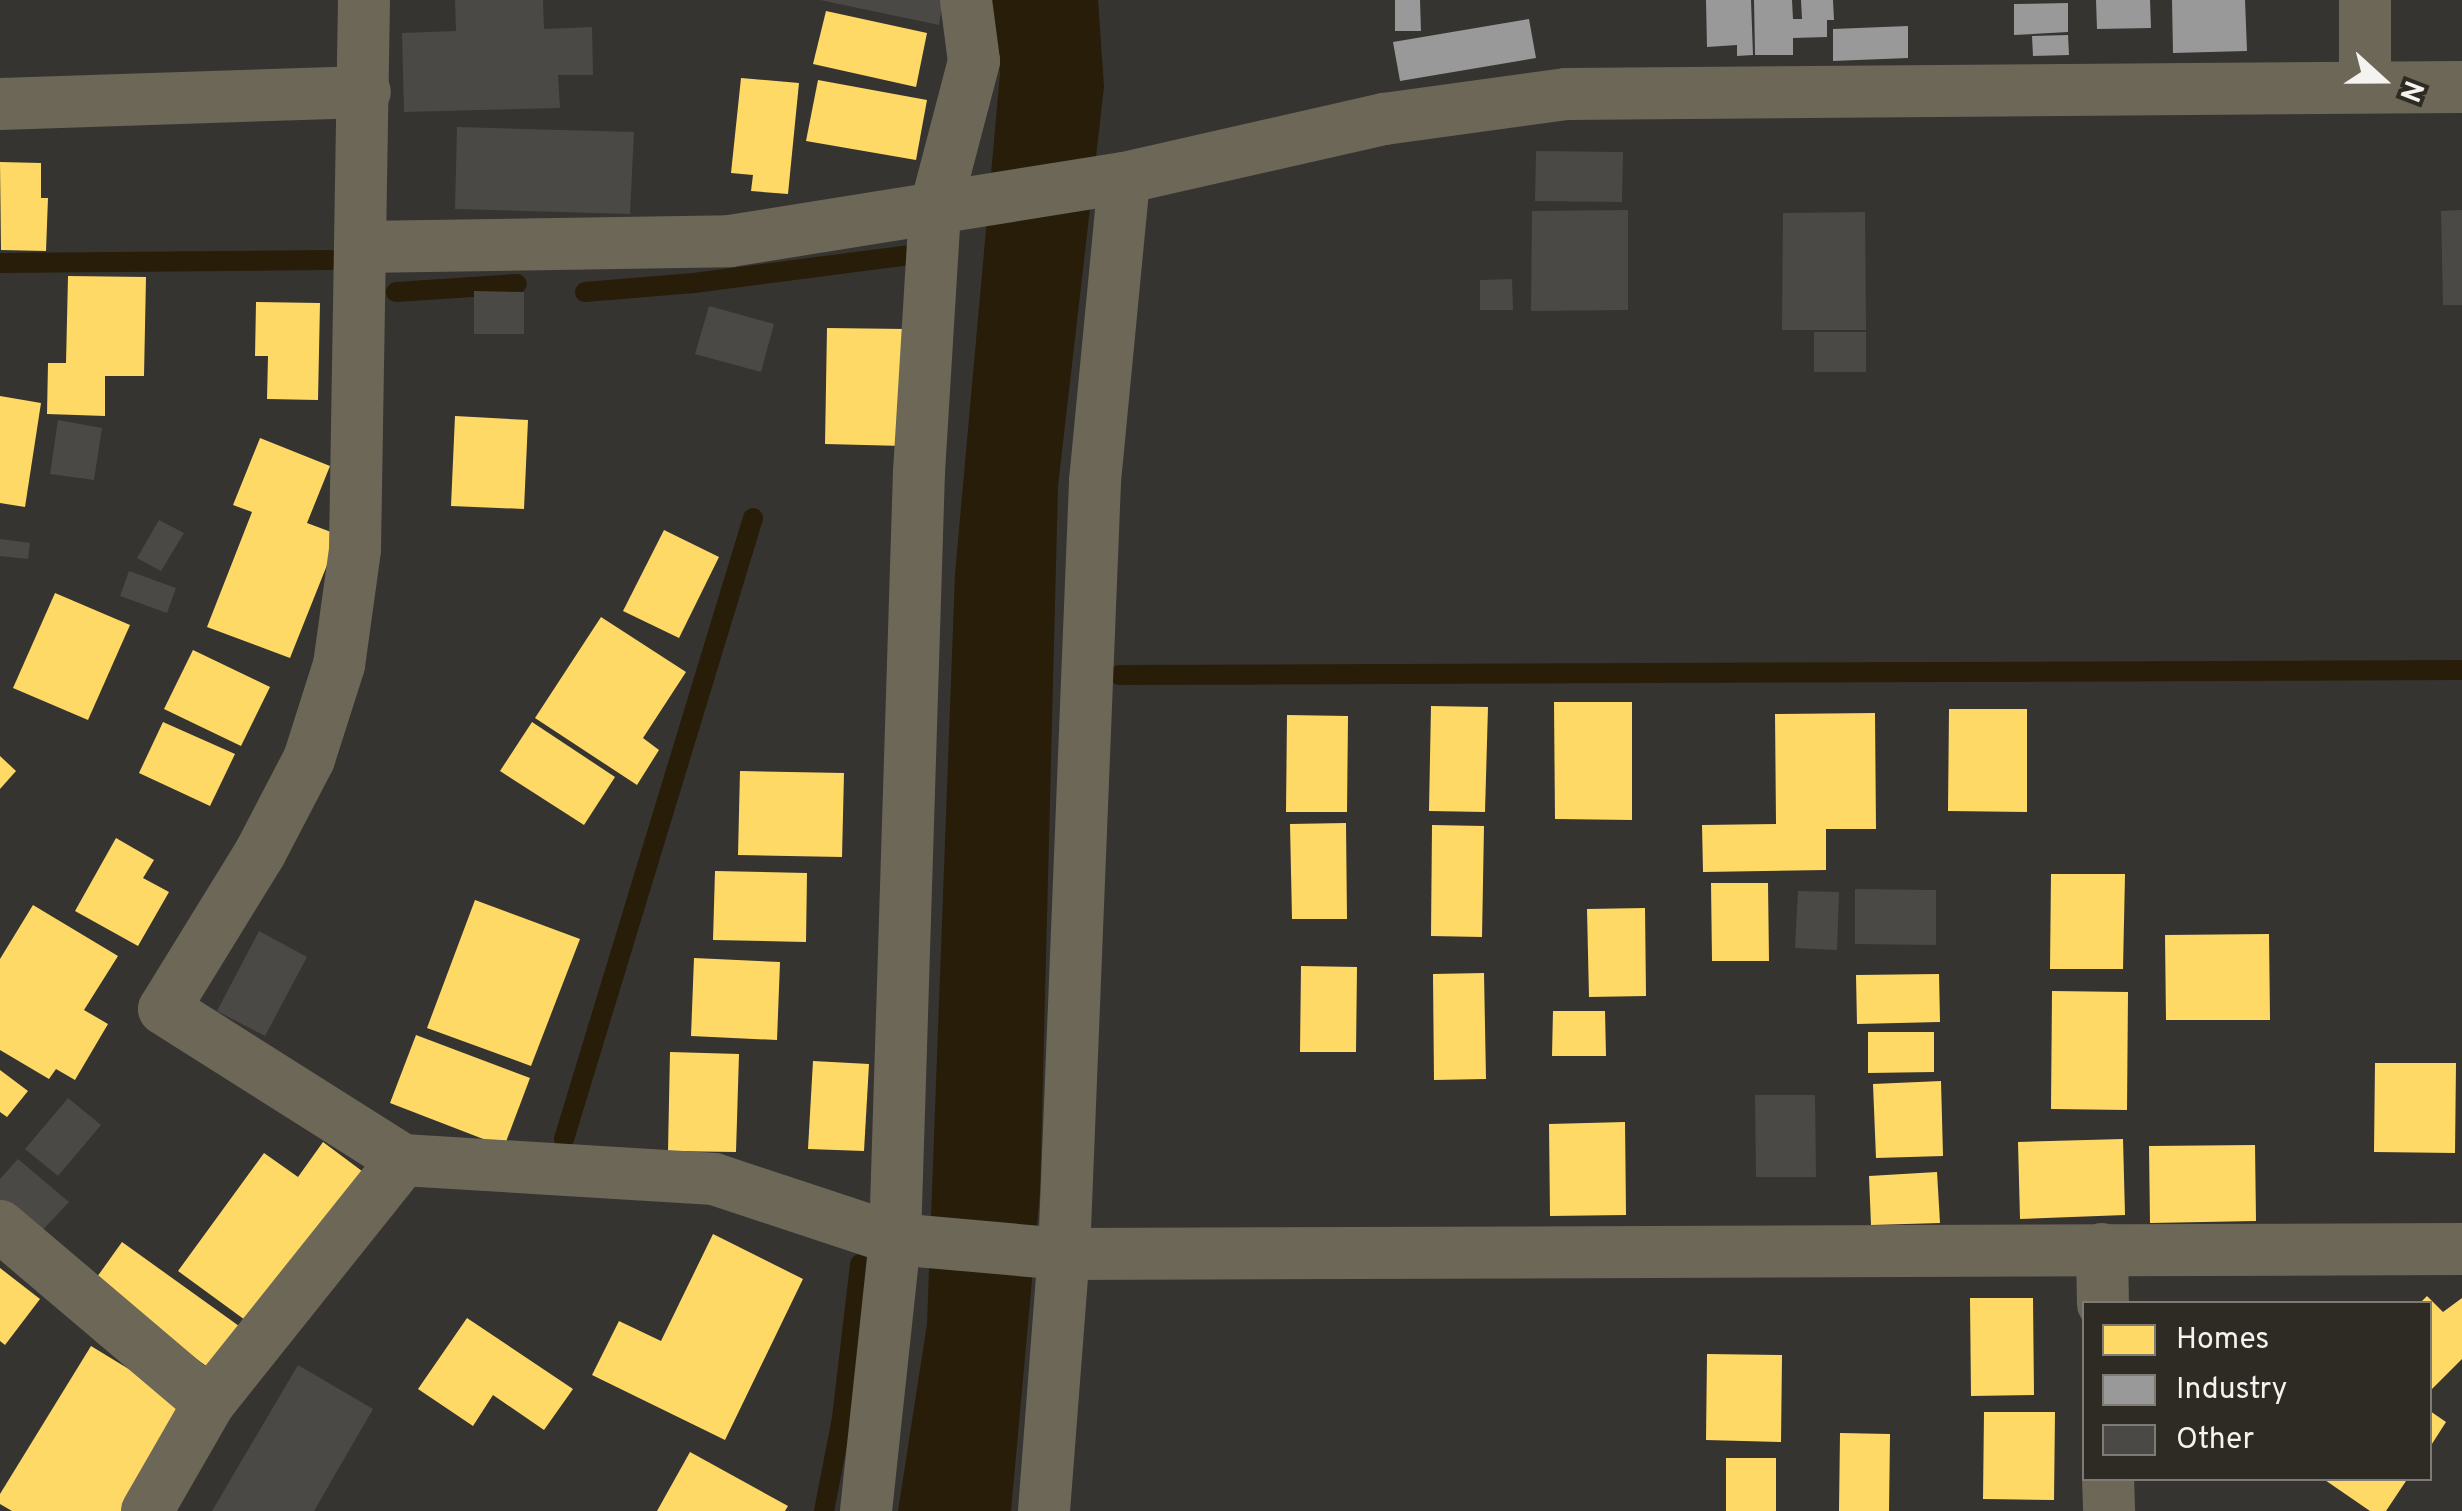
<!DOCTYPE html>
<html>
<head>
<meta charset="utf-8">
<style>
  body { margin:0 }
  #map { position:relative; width:2462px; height:1511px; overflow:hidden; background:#363430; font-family:Overpass,sans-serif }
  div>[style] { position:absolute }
  .water>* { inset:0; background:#271d09 }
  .homes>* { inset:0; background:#ffd966 }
  .industry>* { inset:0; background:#999 }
  .stream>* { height:20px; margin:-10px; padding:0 10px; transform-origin:10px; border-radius:10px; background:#271d09 }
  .building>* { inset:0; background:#4a4945 }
  .street>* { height:52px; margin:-26px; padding:0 26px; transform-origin:26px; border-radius:26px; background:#6d6758 }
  span { translate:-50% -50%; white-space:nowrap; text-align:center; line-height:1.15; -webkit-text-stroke:10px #2e2b24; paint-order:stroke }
  .legend { position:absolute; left:2082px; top:1301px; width:350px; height:180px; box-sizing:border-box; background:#2e2b24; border:2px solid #7e7b75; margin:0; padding:12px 18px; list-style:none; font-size:30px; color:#f5f3ef }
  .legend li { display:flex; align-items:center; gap:20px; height:50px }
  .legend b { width:50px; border:2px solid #7e7b75 }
  .north { position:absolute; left:2332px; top:30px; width:100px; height:100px; -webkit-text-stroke:8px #2e2b24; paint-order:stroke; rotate:111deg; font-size:28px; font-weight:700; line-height:40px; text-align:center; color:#f5f3ef }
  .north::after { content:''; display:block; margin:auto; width:35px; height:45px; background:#f5f3ef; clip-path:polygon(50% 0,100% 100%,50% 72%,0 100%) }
</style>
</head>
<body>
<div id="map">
  <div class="water">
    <div style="clip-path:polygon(991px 0,1098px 0,1104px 87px,1058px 486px,1040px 1192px,1011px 1511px,898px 1511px,927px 1324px,955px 574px,1000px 74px)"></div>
  </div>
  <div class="homes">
    <div style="clip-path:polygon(826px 11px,927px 33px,916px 87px,813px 64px)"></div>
    <div style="clip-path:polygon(741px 78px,799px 83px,788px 194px,751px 191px,753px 175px,731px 173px)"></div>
    <div style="clip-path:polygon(818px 80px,927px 100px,916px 160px,806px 141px)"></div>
    <div style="clip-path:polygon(0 162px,41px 163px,41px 198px,48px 198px,46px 251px,1px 250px)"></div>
    <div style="clip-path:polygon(68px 276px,146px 277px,144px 376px,105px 376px,105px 416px,47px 414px,48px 363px,66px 363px)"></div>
    <div style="clip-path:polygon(256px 302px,320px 303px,318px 400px,267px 399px,268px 356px,255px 356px)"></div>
    <div style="clip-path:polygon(827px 328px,906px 329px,904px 446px,825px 444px)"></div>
    <div style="clip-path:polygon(0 396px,41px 403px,25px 507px,0 503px)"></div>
    <div style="clip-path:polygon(455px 416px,528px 420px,524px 509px,451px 506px)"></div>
    <div style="clip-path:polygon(260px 438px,330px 466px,307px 523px,339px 535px,290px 658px,207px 627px,252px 512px,233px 505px)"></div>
    <div style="clip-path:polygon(664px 530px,719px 557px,679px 638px,623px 611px)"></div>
    <div style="clip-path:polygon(55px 593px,130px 625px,88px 720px,13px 688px)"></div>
    <div style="clip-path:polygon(601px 617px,686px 672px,643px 738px,659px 750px,637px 785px,535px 718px)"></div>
    <div style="clip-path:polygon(193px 650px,270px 687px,241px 746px,164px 709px)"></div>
    <div style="clip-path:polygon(1554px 702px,1632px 702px,1632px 820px,1555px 819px)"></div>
    <div style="clip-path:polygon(1431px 706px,1488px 707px,1485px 812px,1429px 811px)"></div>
    <div style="clip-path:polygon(1949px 709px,2027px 709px,2027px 812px,1948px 811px)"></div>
    <div style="clip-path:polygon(1875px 713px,1876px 829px,1826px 829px,1826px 870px,1703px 872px,1702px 825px,1776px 824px,1775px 714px)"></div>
    <div style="clip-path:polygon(1287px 715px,1348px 716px,1347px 812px,1286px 812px)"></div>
    <div style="clip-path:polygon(163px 722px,235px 754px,210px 806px,139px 773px)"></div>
    <div style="clip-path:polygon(532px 722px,615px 777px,584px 825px,500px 771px)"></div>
    <div style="clip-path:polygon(0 756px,16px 771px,0 789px)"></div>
    <div style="clip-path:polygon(740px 771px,844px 773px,842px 857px,738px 855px)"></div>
    <div style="clip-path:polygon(1346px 823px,1347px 919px,1292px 919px,1290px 824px)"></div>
    <div style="clip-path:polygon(1432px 825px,1484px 826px,1482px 937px,1431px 936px)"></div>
    <div style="clip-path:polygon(116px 838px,154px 860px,143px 878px,169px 892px,138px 946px,75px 911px)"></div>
    <div style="clip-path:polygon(715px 871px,807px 873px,806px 942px,713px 940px)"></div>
    <div style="clip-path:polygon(2051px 874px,2125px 874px,2123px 969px,2050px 969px)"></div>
    <div style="clip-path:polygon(1711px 883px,1768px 883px,1769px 961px,1712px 961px)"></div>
    <div style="clip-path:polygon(475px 900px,580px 939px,531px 1066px,427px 1028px)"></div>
    <div style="clip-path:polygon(33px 905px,118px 956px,84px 1010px,108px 1024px,75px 1080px,56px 1069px,49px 1079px,0 1050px,0 959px)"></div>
    <div style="clip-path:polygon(1645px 908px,1646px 996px,1589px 997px,1587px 909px)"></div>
    <div style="clip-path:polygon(2269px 934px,2270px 1020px,2166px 1020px,2165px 935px)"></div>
    <div style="clip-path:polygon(694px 958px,780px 962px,777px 1040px,691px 1036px)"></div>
    <div style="clip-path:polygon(1301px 966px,1357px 967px,1356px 1052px,1300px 1052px)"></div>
    <div style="clip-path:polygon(1484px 973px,1486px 1079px,1434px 1080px,1433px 974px)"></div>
    <div style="clip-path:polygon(1939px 974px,1940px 1022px,1857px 1024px,1856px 975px)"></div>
    <div style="clip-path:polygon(2052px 991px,2128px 992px,2127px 1110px,2051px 1109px)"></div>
    <div style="clip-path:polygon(1553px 1011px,1605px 1011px,1606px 1056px,1552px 1056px)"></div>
    <div style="clip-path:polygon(1868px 1032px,1934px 1032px,1934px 1072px,1868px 1073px)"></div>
    <div style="clip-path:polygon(416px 1035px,530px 1078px,504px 1147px,390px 1103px)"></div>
    <div style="clip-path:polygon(670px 1052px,739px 1054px,736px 1152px,668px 1151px)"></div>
    <div style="clip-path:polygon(813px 1061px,869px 1064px,864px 1151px,808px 1149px)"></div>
    <div style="clip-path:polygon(2375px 1063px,2456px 1063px,2455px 1153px,2374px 1152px)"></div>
    <div style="clip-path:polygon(0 1070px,28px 1091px,7px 1117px,0 1112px)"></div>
    <div style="clip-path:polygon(1941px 1081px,1943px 1156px,1876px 1158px,1873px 1084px)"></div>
    <div style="clip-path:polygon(1625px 1122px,1626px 1215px,1550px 1216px,1549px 1124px)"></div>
    <div style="clip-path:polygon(2123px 1139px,2125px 1215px,2020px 1219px,2018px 1142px)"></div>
    <div style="clip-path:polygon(323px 1142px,366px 1174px,256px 1328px,178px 1271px,264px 1153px,298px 1177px)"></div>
    <div style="clip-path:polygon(2255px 1145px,2256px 1221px,2150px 1223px,2149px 1146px)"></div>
    <div style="clip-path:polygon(1937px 1172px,1940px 1223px,1871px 1225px,1869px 1176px)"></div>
    <div style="clip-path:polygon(713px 1234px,803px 1279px,725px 1440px,592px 1375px,619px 1321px,661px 1341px)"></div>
    <div style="clip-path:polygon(122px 1242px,239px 1326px,209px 1368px,92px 1284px)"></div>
    <div style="clip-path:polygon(0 1268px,40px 1299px,5px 1345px,0 1341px)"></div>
    <div style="clip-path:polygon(2427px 1296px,2443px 1312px,2462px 1298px,2462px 1359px,2430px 1391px,2430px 1304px,2419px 1304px)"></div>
    <div style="clip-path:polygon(1970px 1298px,2033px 1298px,2034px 1395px,1971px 1396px)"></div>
    <div style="clip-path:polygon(467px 1318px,573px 1389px,544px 1430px,493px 1395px,473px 1426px,418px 1389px)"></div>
    <div style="clip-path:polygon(91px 1346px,191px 1407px,127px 1511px,12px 1511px,0 1504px,0 1494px)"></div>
    <div style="clip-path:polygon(1707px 1354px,1782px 1355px,1781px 1442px,1706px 1440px)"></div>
    <div style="clip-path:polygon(2430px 1411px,2446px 1422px,2430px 1447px)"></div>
    <div style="clip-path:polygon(1984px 1412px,2055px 1412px,2054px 1500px,1983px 1499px)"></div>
    <div style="clip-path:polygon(1840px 1433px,1890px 1434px,1889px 1511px,1839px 1511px)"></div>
    <div style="clip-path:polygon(690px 1452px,788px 1506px,785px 1511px,657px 1511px)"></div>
    <div style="clip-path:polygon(1726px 1458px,1776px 1458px,1776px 1511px,1726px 1511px)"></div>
    <div style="clip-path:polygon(2322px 1478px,2408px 1478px,2386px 1511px,2370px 1511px)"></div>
  </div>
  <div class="industry">
    <div style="clip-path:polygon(1395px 0,1420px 0,1421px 31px,1395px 31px)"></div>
    <div style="clip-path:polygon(1706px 0,1751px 0,1753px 55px,1737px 56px,1737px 45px,1707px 47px)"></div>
    <div style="clip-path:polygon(1754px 0,1792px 0,1793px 19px,1802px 19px,1801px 0,1833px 0,1834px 20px,1827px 20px,1827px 37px,1793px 38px,1793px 55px,1755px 55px)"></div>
    <div style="clip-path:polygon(2096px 0,2150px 0,2151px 28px,2097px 29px)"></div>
    <div style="clip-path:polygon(2172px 0,2245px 0,2247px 51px,2173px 53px)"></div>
    <div style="clip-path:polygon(2068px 3px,2068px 32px,2014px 35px,2014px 4px)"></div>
    <div style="clip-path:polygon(1529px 19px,1536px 58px,1400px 81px,1393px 42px)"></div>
    <div style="clip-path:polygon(1908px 26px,1908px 58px,1833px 61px,1833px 29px)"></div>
    <div style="clip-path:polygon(2068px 35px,2069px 55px,2033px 56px,2032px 36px)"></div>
  </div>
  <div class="stream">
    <div style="left:0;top:263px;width:332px;rotate:-0.5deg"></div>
    <div style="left:396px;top:292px;width:121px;rotate:-3.8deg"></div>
    <div style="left:585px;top:292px;width:109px;rotate:-4.7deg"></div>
    <div style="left:694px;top:283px;width:217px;rotate:-7.4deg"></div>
    <div style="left:1119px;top:675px;width:1343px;rotate:-0.21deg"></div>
    <div style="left:564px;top:1139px;width:649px;rotate:-73.07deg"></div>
    <div style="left:824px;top:1511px;width:95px;rotate:-79deg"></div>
    <div style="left:842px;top:1418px;width:155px;rotate:-83.3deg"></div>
  </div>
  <div class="building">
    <div style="clip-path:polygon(455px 0,543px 0,544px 29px,592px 27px,593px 75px,558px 75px,560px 108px,404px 112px,402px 33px,456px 31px)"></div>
    <div style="clip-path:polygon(820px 0,938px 0,943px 1px,939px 25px)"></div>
    <div style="clip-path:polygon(457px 127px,634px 132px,630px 214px,455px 209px)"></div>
    <div style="clip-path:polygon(1536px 151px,1623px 152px,1622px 202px,1535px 201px)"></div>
    <div style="clip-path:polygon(1628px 210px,1628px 310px,1531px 311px,1532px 211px)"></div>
    <div style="clip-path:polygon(2462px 210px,2462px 305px,2443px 305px,2441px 211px)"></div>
    <div style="clip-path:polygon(1865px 212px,1866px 330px,1782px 330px,1783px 213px)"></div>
    <div style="clip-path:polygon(1512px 279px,1513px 310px,1480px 310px,1480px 280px)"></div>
    <div style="clip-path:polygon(474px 291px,524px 292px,524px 334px,474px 334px)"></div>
    <div style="clip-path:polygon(709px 306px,774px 324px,761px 372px,695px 354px)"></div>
    <div style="clip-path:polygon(1814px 332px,1866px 332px,1866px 372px,1814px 372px)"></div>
    <div style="clip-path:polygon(58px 420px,102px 428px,94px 480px,50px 474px)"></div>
    <div style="clip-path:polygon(159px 520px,184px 533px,161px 571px,137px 558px)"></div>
    <div style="clip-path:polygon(0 539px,30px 543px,28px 559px,0 556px)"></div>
    <div style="clip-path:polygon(129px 571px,176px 588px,167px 613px,120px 596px)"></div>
    <div style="clip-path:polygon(1855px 889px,1936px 890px,1936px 945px,1855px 944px)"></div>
    <div style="clip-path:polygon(1798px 891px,1839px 892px,1837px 950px,1795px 948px)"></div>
    <div style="clip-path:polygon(259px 931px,307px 957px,265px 1036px,217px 1011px)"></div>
    <div style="clip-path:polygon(1755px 1095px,1815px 1095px,1816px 1177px,1756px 1177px)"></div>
    <div style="clip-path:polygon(68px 1098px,101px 1125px,58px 1176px,25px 1149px)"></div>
    <div style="clip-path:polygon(18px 1159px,69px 1202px,38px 1235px,0 1201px,0 1179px)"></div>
    <div style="clip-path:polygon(298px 1365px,373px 1409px,314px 1511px,212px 1511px)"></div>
  </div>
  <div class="street">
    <div style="left:364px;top:0;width:550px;rotate:90.94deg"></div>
    <div style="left:355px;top:550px;width:116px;rotate:97.9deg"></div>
    <div style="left:339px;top:665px;width:99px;rotate:107.7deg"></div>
    <div style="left:309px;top:759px;width:106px;rotate:117.5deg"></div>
    <div style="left:260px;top:853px;width:183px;rotate:121.6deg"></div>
    <div style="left:164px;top:1009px;width:283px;rotate:32.3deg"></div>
    <div style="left:403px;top:1160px;width:312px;rotate:3.5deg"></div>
    <div style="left:714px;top:1179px;width:191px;rotate:18.3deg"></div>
    <div style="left:895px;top:1239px;width:170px;rotate:5.1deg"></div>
    <div style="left:1064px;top:1254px;width:1398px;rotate:-0.2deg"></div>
    <div style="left:2365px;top:0;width:87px;rotate:90deg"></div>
    <div style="left:0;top:104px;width:365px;rotate:-1.9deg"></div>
    <div style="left:361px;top:247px;width:369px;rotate:-0.9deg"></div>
    <div style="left:730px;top:241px;width:399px;rotate:-9.1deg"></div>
    <div style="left:1124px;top:178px;width:267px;rotate:-12.8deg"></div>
    <div style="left:1384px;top:119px;width:184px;rotate:-7.8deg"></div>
    <div style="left:1566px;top:94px;width:896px;rotate:-0.45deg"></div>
    <div style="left:0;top:1226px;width:274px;rotate:40.3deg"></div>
    <div style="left:2102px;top:1249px;width:55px;rotate:89deg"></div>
    <div style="left:2108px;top:1478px;width:33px;rotate:88deg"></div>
    <div style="left:147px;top:1511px;width:125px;rotate:-60.1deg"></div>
    <div style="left:209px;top:1403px;width:311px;rotate:-51.4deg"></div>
    <div style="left:866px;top:1511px;width:274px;rotate:-83.9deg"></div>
    <div style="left:895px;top:1239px;width:767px;rotate:-88.21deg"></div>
    <div style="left:919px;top:472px;width:262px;rotate:-86.5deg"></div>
    <div style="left:935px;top:210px;width:154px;rotate:-75.3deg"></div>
    <div style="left:974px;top:61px;width:62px;rotate:-97.5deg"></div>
    <div style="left:1044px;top:1511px;width:258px;rotate:-85.6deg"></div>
    <div style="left:1064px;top:1254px;width:774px;rotate:-87.7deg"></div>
    <div style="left:1095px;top:481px;width:304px;rotate:-84.5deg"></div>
  </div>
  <ul class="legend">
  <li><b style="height:28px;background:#ffd966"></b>Homes</li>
  <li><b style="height:28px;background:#999"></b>Industry</li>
  <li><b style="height:28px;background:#4a4945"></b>Other</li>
  </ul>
  <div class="north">N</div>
</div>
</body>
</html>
